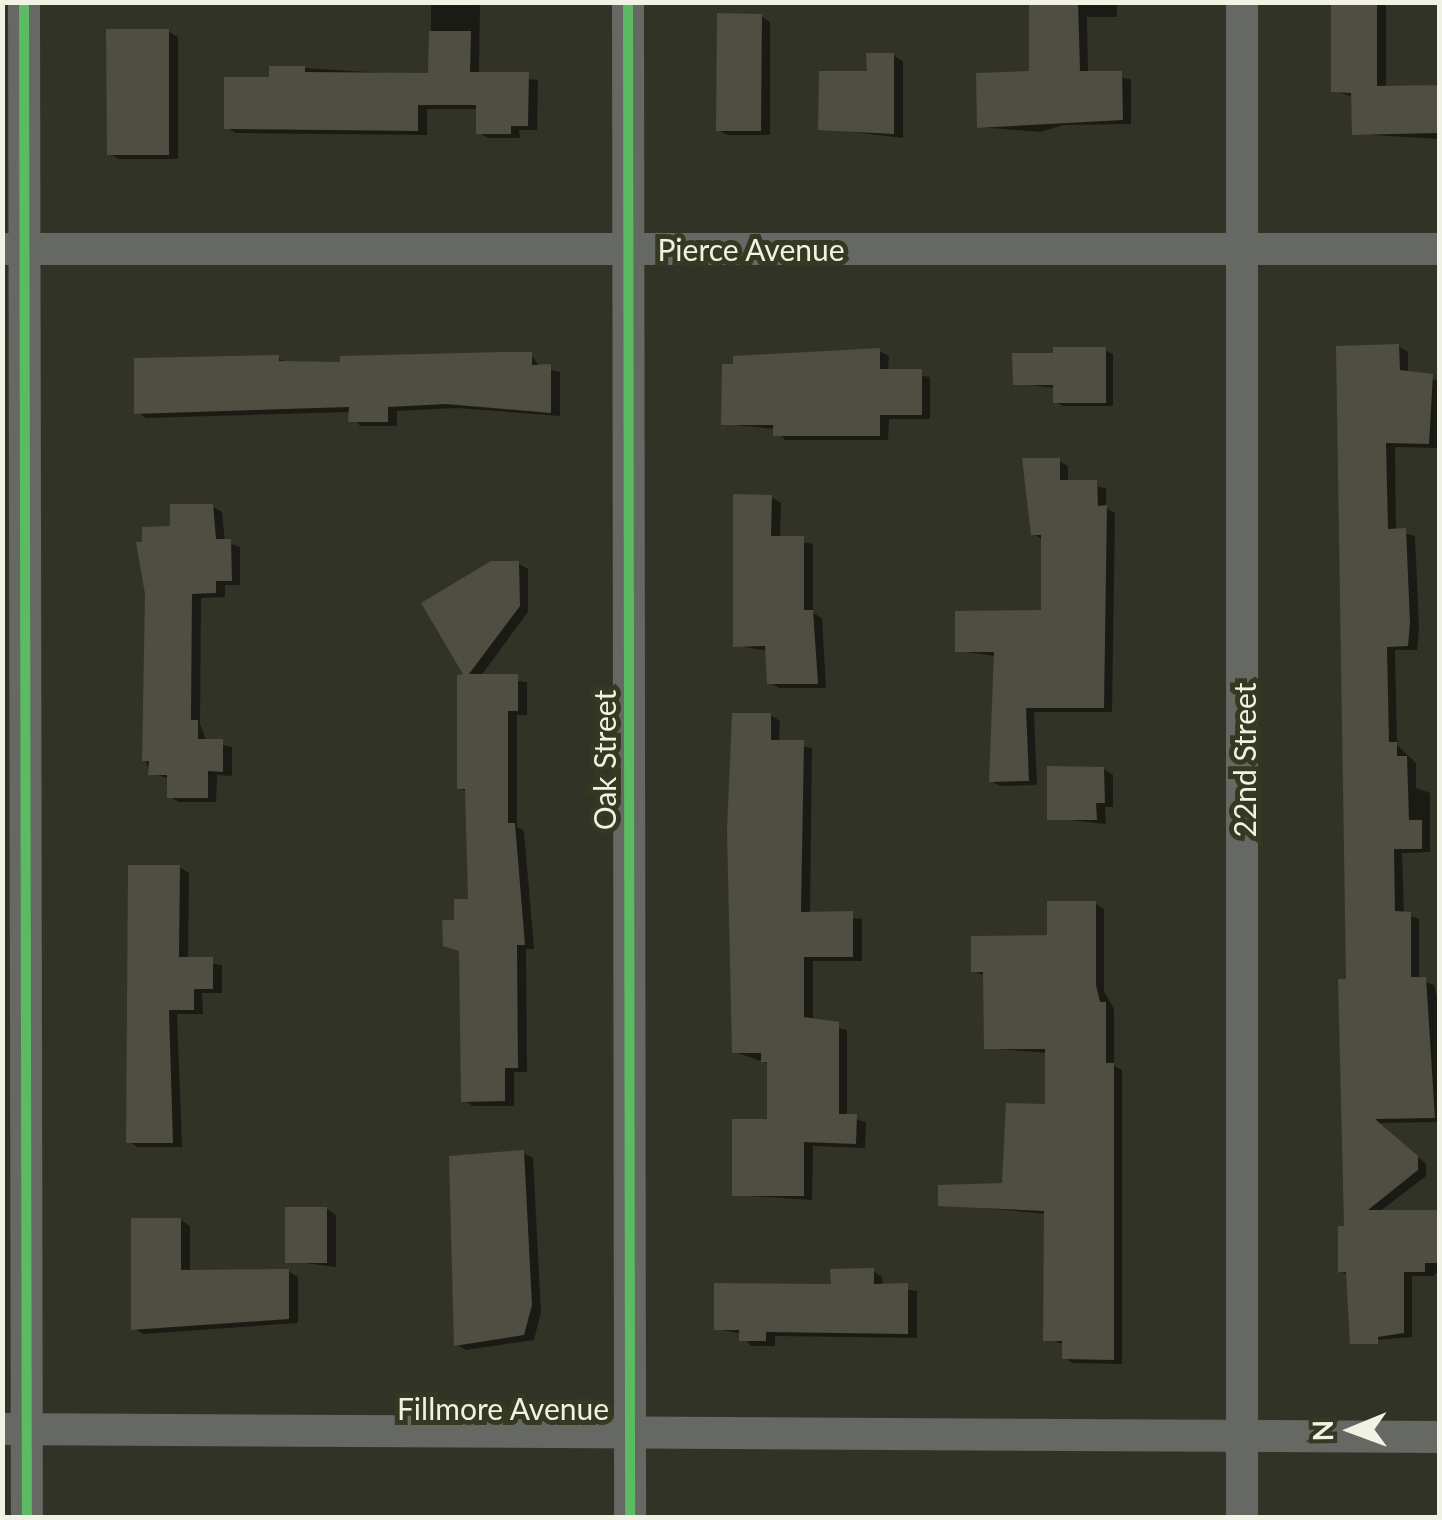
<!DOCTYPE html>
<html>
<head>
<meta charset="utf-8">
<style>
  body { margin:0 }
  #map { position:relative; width:1442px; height:1520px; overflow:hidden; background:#323327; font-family:Lato,sans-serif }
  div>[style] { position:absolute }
  .shadow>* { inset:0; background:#0007 }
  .building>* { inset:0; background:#504d42 }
  .minor>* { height:32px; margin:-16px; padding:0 16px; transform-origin:16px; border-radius:16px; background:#656863 }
  .cycleway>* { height:10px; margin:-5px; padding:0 5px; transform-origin:5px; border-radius:5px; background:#5cba63 }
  span { translate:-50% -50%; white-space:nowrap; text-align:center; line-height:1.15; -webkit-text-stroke:10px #353921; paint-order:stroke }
  .street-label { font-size:30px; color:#f0f2e4 }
  .frame { position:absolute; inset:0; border:5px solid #f0f2e4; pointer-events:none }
  .north { position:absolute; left:1302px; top:1380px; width:100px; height:100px; -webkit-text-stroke:8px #353921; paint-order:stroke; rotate:269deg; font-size:28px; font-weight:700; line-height:40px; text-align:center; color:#f0f2e4 }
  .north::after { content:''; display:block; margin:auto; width:35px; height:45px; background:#f0f2e4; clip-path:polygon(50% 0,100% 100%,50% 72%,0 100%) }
</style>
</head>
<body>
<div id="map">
  <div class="shadow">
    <div style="clip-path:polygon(431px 2px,480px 2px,479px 74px,538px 80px,537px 130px,519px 130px,520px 138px,488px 138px,479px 133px,479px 109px,427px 109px,427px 135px,236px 133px,227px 128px,271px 80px,304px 68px,431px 76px)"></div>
    <div style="clip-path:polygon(1032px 2px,1117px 2px,1117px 17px,1087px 17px,1088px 73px,1131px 79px,1131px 124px,1064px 125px,1040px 132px,979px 127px,1032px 74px)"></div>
    <div style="clip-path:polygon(1334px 2px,1386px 3px,1386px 88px,1434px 88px,1440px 79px,1440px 139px,1354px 134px,1354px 97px,1334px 91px)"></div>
    <div style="clip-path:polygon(761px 16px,770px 22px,770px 135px,728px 135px,718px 130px)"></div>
    <div style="clip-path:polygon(169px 32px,178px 37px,178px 159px,119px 159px,109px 154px)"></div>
    <div style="clip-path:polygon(894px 56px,903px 61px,903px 138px,821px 128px)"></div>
    <div style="clip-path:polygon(1398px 346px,1408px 352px,1408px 373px,1440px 381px,1438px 448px,1395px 447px,1396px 531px,1415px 536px,1419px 629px,1417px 650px,1395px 650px,1397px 745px,1416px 763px,1416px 788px,1430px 793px,1430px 852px,1402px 853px,1404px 914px,1419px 919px,1419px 980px,1434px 985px,1440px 1008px,1440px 1122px,1380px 1123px,1426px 1164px,1426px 1176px,1379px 1212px,1440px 1212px,1440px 1267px,1434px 1276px,1412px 1276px,1412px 1337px,1352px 1342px,1349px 1276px,1340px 1271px,1347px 1229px,1348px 981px,1339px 348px)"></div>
    <div style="clip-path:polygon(1105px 350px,1113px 354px,1113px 406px,1063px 406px,1056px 402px,1055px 388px,1015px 383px,1055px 355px)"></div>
    <div style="clip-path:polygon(879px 351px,889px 356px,888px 371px,930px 377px,930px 419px,889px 419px,888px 440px,785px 440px,776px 429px,724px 424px,735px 367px)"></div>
    <div style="clip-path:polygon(531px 355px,540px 367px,560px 372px,560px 416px,457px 408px,397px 411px,397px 426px,360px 426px,351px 412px,146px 418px,137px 412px,278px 358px,289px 364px,342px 364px)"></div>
    <div style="clip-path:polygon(1059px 461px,1068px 466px,1068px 483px,1106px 488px,1106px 508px,1115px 513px,1112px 712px,1034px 712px,1037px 785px,1000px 786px,991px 781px,996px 656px,958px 651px,1044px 613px,1044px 540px,1033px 534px)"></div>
    <div style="clip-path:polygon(771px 497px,781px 503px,780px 538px,813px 544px,813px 613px,822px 618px,826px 688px,779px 688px,769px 682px,767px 651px,735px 645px)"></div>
    <div style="clip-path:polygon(212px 506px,222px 512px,225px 542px,240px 547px,240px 585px,225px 585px,225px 597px,201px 598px,200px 724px,207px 742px,232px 747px,232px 776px,217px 775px,216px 802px,179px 802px,170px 797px,170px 779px,151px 773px,144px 759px,172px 529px)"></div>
    <div style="clip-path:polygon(519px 564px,528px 569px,528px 612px,480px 677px,527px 682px,527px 715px,517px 715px,517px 827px,524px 831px,534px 949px,526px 949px,527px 1072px,514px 1072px,514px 1106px,473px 1106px,463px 1100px,461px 952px,445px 944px,470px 902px,467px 792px,459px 788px,468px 677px,424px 604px)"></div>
    <div style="clip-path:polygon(770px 715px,780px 721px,779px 743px,812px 748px,810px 914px,862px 919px,862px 961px,813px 961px,813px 1021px,847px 1030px,847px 1117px,866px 1122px,865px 1148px,813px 1146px,812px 1200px,734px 1195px,770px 1121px,770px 1064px,735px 1052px)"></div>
    <div style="clip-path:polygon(1104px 769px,1113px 775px,1113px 807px,1105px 807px,1106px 824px,1050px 818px)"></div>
    <div style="clip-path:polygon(179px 867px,189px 873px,188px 960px,222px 965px,222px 993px,202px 993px,203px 1014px,177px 1014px,182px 1147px,138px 1147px,129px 1142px)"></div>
    <div style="clip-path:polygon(1096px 904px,1104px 909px,1104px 991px,1114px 1009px,1114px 1066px,1122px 1070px,1122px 1364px,1073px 1363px,1064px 1358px,1064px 1344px,1046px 1339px,1047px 1214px,940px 1204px,1005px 1185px,1047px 1106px,1048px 1053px,986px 1048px,986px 976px,973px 971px,1050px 938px)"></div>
    <div style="clip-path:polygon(523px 1153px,533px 1158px,541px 1312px,534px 1340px,466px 1350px,456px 1344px)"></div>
    <div style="clip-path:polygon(327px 1209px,336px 1215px,336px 1267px,288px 1261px)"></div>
    <div style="clip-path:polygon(181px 1220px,190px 1226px,190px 1272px,288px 1271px,298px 1277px,298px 1323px,143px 1334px,134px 1329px)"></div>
    <div style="clip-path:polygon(873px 1271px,882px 1277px,883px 1286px,917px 1291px,917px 1338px,775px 1336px,775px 1346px,751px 1346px,742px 1334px,717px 1329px)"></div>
  </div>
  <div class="building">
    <div style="clip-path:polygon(1029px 2px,1078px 2px,1080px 71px,1122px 71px,1123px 120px,977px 128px,976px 73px,1029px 71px)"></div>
    <div style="clip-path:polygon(1331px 2px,1377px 2px,1377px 86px,1440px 85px,1440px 133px,1352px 135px,1351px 93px,1331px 92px)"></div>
    <div style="clip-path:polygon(717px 13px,762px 14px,761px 131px,716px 131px)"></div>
    <div style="clip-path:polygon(106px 29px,169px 29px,169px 155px,107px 155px)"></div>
    <div style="clip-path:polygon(429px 31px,471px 31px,470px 72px,529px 72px,528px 126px,511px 126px,511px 134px,476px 134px,476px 105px,418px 105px,418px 131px,224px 129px,224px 77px,269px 77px,269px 66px,305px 66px,305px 72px,428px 73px)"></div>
    <div style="clip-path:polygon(866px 53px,894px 53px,894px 134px,818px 130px,819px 71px,867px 71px)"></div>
    <div style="clip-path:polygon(1399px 344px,1400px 370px,1433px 374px,1429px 444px,1386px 443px,1388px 529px,1406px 528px,1410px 623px,1408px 646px,1387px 647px,1389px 742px,1397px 742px,1397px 756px,1407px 756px,1409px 820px,1422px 820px,1422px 849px,1394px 849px,1395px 911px,1411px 912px,1411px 977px,1426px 977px,1435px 1118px,1375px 1119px,1418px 1156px,1418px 1170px,1368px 1210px,1440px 1210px,1440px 1263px,1425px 1263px,1425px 1272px,1404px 1272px,1404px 1333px,1378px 1337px,1378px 1344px,1350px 1344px,1346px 1272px,1338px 1272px,1338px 1226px,1344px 1226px,1338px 979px,1346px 979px,1336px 346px)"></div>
    <div style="clip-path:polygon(1053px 347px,1106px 347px,1106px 403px,1053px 403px,1053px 385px,1013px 385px,1012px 353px,1053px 353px)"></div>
    <div style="clip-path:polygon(880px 348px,880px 369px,922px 369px,922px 415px,880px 415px,880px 436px,773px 436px,773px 425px,721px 425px,722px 364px,733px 364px,733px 356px)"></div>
    <div style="clip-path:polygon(504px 352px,532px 352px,532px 365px,551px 364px,551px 413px,446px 404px,388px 407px,388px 422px,348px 422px,349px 407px,134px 414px,134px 358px,279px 355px,279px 361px,340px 362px,340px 356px)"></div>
    <div style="clip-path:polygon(1022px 458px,1060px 458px,1060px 480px,1097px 480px,1098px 506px,1107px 505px,1104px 708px,1026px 708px,1029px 781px,989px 782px,994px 652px,955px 652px,955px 611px,1041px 610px,1041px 535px,1031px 535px)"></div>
    <div style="clip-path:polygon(733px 494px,772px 495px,771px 536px,804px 536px,804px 610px,813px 610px,818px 684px,767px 684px,765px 646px,733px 647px)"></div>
    <div style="clip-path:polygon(170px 504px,213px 504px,216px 539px,231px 539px,232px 581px,216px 581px,216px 593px,192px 594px,191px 720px,198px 720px,198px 739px,223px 739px,223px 772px,208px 771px,208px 798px,167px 798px,167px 775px,148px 775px,149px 761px,142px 761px,145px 594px,136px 542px,142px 542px,142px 527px,170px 526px)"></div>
    <div style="clip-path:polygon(491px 561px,519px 561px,520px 606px,469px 674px,518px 674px,518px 711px,508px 711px,508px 823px,515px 823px,525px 945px,517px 945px,518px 1068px,505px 1068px,505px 1101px,461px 1102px,459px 951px,443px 946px,442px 920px,454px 920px,454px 899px,468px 899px,465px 789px,457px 789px,457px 675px,463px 674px,421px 603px)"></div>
    <div style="clip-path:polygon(732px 713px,771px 713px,771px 740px,804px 740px,801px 912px,853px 911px,853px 957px,804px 957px,804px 1017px,839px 1022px,839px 1114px,857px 1114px,856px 1144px,804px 1142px,804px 1196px,732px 1196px,732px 1119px,767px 1119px,767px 1062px,761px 1062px,761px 1053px,732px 1053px,727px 830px)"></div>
    <div style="clip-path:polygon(1047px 766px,1104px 767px,1105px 803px,1096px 803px,1097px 820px,1047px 820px)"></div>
    <div style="clip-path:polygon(128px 865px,180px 865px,179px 957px,213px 957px,213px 989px,194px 989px,194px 1010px,169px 1010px,173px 1143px,126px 1143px)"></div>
    <div style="clip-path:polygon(1047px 901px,1096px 901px,1096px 985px,1100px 1002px,1106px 1002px,1106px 1063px,1114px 1063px,1114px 1360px,1062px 1359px,1062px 1341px,1043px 1341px,1044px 1211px,938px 1206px,938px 1185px,1002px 1183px,1006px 1103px,1045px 1104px,1045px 1049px,984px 1049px,983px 972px,971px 972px,971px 936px,1047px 935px)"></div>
    <div style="clip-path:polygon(524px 1150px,532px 1305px,524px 1335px,454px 1346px,449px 1156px)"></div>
    <div style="clip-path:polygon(285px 1207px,327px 1207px,327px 1263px,285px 1263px)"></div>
    <div style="clip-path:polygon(131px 1218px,181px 1218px,181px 1270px,289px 1269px,289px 1319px,131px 1330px)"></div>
    <div style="clip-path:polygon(874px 1268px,874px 1284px,908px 1283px,908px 1334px,766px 1332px,766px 1341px,739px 1341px,739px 1330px,714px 1330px,714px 1283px,831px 1284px,830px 1269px)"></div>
  </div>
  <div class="minor">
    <div style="left:24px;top:2px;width:1516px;rotate:89.89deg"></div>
    <div style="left:628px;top:2px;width:1516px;rotate:89.92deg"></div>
    <div style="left:1242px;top:2px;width:1516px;rotate:90deg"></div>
    <div style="left:7px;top:249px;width:1433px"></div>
    <div style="left:2px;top:1429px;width:1438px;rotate:0.32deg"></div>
  </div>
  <div class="cycleway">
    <div style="left:24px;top:2px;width:1516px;rotate:89.89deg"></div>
    <div style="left:628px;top:2px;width:1516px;rotate:89.92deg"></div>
  </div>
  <div class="street-label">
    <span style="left:751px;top:249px">Pierce Avenue</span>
    <span style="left:604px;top:760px;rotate:-90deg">Oak Street</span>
    <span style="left:1244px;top:760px;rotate:-90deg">22nd Street</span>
    <span style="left:503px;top:1408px">Fillmore Avenue</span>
  </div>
  <div class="frame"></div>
  <div class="north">N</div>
</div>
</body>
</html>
